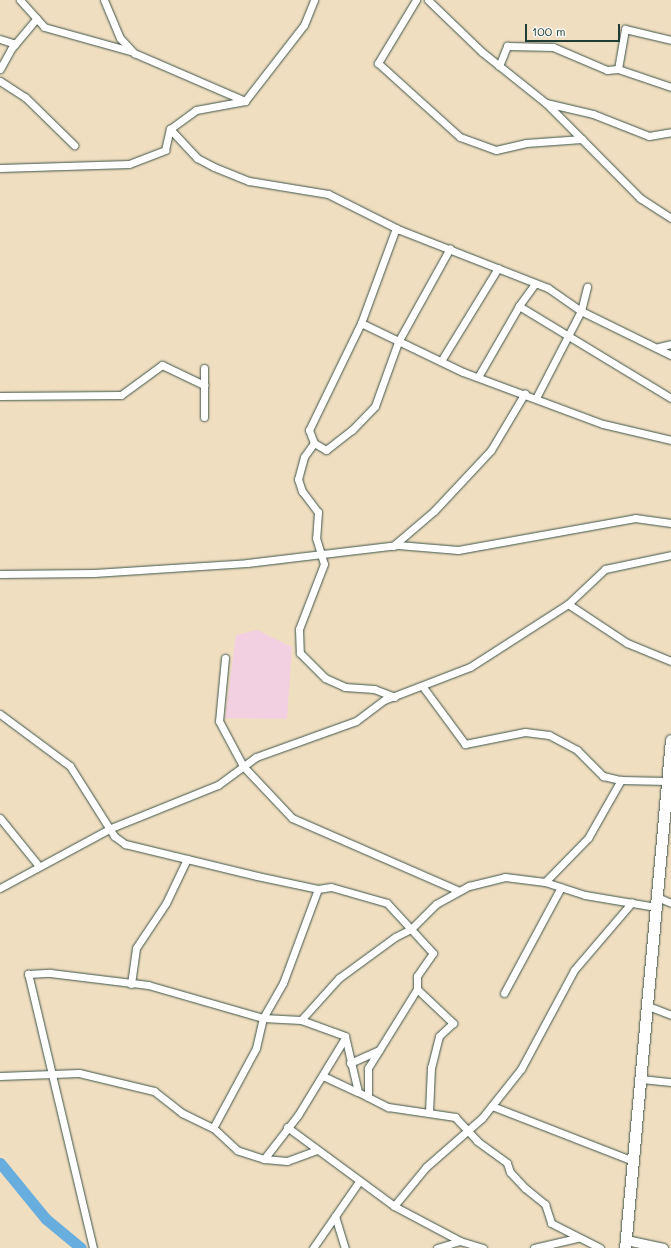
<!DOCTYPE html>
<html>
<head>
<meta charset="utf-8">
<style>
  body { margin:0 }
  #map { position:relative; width:671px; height:1248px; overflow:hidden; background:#f0dec0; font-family:Mali,sans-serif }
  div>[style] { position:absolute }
  .built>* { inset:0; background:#f2d0e2 }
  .river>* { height:11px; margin:-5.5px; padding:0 5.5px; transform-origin:5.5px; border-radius:5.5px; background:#67addd }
  .roads { filter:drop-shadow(0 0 1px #3e5549) drop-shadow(0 0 1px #3e5549) }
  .minor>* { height:7px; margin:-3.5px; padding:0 3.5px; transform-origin:3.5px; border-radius:3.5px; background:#fff }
  .tertiary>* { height:9px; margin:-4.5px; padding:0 4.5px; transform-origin:4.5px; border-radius:4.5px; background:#fff }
  .primary>* { height:11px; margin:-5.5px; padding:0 5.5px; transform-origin:5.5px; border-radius:5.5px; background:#fff }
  span { translate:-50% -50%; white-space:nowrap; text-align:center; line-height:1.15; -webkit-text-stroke:3px #f6f6f2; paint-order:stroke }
  .scale { position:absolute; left:525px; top:24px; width:95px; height:18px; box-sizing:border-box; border:2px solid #1f3d34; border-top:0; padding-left:5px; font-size:12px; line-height:14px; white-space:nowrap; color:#1f3d34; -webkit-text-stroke:3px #f6f6f2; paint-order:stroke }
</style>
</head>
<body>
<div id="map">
  <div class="built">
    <div style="clip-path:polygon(257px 630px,292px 647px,287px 719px,225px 718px,236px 635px)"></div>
  </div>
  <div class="river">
    <div style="left:0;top:1163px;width:72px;rotate:50.6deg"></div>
    <div style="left:46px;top:1219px;width:45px;rotate:39.6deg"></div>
  </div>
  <div class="roads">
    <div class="minor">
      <div style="left:20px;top:0;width:36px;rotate:48deg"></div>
      <div style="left:44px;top:27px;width:89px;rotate:15.6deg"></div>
      <div style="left:104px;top:0;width:41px;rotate:67.2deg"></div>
      <div style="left:120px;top:38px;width:21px;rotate:47deg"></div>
      <div style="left:134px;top:53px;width:121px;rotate:23.4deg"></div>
      <div style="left:416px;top:0;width:74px;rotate:121.1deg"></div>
      <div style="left:378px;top:63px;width:110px;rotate:42.1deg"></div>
      <div style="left:460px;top:137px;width:38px;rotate:20deg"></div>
      <div style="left:496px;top:150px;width:31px;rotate:-13deg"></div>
      <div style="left:526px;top:143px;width:56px;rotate:-4.1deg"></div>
      <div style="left:428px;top:0;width:75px;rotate:43.9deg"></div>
      <div style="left:482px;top:52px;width:82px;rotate:38.6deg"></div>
      <div style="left:546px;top:103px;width:134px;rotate:45.3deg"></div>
      <div style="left:640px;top:198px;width:37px;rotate:33deg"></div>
      <div style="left:0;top:39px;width:16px;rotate:18deg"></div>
      <div style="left:499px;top:66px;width:22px;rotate:-68deg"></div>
      <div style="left:507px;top:46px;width:46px;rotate:1.2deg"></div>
      <div style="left:553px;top:47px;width:59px;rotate:23.1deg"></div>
      <div style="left:607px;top:70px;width:11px;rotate:-5deg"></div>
      <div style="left:618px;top:69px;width:56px;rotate:18.8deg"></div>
      <div style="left:0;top:69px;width:23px;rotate:-61deg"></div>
      <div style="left:11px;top:49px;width:40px;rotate:-50deg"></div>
      <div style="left:618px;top:69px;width:41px;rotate:-80.1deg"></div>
      <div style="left:625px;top:29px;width:47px;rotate:13.4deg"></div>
      <div style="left:0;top:81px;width:30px;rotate:33deg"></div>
      <div style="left:25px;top:97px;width:69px;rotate:44.4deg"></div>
      <div style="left:546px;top:103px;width:48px;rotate:13.2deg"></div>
      <div style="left:593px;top:114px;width:60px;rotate:21.4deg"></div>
      <div style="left:649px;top:136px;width:22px;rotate:-10deg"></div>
      <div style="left:170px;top:129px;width:40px;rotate:47deg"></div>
      <div style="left:197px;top:158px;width:19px;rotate:28deg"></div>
      <div style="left:214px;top:167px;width:38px;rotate:22deg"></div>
      <div style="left:249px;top:181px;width:80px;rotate:9.3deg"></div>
      <div style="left:328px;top:194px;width:80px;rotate:26.6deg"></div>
      <div style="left:400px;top:230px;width:159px;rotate:21.4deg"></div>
      <div style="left:548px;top:288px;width:40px;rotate:34.9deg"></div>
      <div style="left:581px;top:311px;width:100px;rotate:26.1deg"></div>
      <div style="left:0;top:168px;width:129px;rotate:-1.8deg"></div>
      <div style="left:129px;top:164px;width:39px;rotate:-21deg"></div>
      <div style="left:165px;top:150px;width:22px;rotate:-77deg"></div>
      <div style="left:170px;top:129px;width:32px;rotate:-36deg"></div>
      <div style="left:196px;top:110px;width:50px;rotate:-10.4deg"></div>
      <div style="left:245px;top:101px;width:96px;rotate:-52.2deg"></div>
      <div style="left:304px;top:25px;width:27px;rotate:-68deg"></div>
      <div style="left:396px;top:228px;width:101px;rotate:110.2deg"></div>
      <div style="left:361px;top:323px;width:113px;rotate:25.7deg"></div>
      <div style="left:463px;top:372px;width:149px;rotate:20.4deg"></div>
      <div style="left:603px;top:424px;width:70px;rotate:13.2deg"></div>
      <div style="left:534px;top:285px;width:26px;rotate:126deg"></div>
      <div style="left:519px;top:306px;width:178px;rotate:31.2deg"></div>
      <div style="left:361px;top:323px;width:119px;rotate:115.9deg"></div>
      <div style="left:309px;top:430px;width:14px;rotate:69deg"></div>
      <div style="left:314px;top:443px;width:17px;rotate:126deg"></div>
      <div style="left:304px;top:457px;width:23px;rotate:105deg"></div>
      <div style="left:298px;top:479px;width:13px;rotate:72deg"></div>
      <div style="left:302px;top:491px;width:26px;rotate:53deg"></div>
      <div style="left:318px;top:512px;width:26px;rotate:94deg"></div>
      <div style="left:316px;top:538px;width:27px;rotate:73deg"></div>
      <div style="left:324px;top:564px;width:70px;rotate:111deg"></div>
      <div style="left:299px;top:629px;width:24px;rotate:88deg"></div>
      <div style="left:300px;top:653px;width:35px;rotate:45deg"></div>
      <div style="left:325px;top:678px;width:22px;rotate:24deg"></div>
      <div style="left:345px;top:687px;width:29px;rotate:4deg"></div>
      <div style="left:374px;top:689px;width:22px;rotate:21deg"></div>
      <div style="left:659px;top:347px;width:12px;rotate:-14deg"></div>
      <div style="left:441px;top:361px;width:109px;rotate:-58.5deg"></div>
      <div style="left:478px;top:377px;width:82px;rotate:-60deg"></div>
      <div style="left:0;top:396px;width:121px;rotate:-0.5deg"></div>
      <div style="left:121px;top:395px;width:51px;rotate:-36.2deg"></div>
      <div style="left:162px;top:365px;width:47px;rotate:25.5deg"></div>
      <div style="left:536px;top:398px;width:98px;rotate:-62.7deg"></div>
      <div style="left:581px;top:311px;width:25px;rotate:-76deg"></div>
      <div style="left:204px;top:417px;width:49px;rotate:-90deg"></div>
      <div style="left:314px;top:443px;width:14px;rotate:30deg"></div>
      <div style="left:326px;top:450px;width:33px;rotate:-38deg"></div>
      <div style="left:352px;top:430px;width:33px;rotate:-46deg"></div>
      <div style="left:375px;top:406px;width:68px;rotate:-70.2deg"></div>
      <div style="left:398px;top:342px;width:107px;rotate:-61deg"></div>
      <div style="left:393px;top:546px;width:54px;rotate:-40.5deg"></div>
      <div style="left:434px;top:511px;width:83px;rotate:-46.9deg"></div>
      <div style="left:491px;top:450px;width:66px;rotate:-59.2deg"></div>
      <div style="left:0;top:574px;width:94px;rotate:-0.6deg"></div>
      <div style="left:94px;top:573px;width:153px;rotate:-3.7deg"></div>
      <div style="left:247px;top:563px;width:152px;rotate:-6.8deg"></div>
      <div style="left:398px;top:545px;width:60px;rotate:4.8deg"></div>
      <div style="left:458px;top:550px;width:180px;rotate:-10.2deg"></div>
      <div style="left:635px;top:518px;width:36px;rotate:8deg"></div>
      <div style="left:568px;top:604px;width:71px;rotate:33.5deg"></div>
      <div style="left:627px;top:643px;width:48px;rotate:22.2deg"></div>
      <div style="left:225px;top:658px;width:63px;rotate:95.4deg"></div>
      <div style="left:219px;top:721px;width:51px;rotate:61.9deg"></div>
      <div style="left:243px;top:766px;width:71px;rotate:46.7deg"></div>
      <div style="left:292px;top:818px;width:180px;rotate:23.6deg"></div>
      <div style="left:423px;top:687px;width:71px;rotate:53.6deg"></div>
      <div style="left:465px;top:744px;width:61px;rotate:-11.3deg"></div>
      <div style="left:525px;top:732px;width:24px;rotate:7deg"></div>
      <div style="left:549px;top:735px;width:32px;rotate:28deg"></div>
      <div style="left:577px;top:750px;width:37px;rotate:45deg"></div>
      <div style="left:603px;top:776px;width:18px;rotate:13deg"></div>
      <div style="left:0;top:714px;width:87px;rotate:36.6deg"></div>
      <div style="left:70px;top:766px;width:83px;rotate:57.8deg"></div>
      <div style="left:114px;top:836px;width:14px;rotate:36deg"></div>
      <div style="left:125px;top:844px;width:136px;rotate:13.6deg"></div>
      <div style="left:257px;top:876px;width:62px;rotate:12deg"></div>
      <div style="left:318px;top:889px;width:13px;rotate:-9deg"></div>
      <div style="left:331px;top:887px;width:58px;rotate:15.9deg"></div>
      <div style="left:387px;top:903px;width:68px;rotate:47.4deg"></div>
      <div style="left:433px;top:953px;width:28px;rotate:125deg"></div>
      <div style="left:417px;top:976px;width:13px;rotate:90deg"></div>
      <div style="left:417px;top:989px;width:50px;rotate:43.4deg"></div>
      <div style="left:453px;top:1023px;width:19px;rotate:137deg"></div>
      <div style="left:439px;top:1036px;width:32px;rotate:104deg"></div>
      <div style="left:431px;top:1067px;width:46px;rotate:92.5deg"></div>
      <div style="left:0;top:818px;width:60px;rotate:51deg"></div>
      <div style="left:545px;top:882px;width:62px;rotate:-45.7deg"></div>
      <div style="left:588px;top:838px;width:67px;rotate:-60.4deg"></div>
      <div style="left:621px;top:780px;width:46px;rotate:1.2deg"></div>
      <div style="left:0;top:888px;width:126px;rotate:-28.4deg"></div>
      <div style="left:111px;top:828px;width:115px;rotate:-21.9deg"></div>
      <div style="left:218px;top:785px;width:47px;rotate:-36.4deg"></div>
      <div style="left:256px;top:757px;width:106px;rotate:-19.8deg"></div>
      <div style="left:356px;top:721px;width:35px;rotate:-37deg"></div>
      <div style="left:384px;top:700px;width:92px;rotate:-21deg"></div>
      <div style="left:470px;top:667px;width:117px;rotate:-32.7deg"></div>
      <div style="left:568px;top:604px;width:51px;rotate:-43.4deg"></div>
      <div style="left:605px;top:569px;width:67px;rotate:-12deg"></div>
      <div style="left:657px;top:897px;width:15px;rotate:23deg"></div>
      <div style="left:131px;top:984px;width:36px;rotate:-82deg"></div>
      <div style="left:136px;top:948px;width:54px;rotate:-56.3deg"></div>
      <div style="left:166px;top:903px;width:49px;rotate:-64.5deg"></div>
      <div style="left:504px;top:993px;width:120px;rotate:-61.7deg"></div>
      <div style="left:648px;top:1006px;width:25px;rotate:21deg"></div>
      <div style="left:301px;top:1020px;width:47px;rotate:20deg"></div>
      <div style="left:345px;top:1036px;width:57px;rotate:76.9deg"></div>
      <div style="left:358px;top:1092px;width:34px;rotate:27deg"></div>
      <div style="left:388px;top:1107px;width:68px;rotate:8.5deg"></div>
      <div style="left:455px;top:1117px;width:33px;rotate:47deg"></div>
      <div style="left:477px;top:1141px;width:37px;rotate:36deg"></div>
      <div style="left:507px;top:1163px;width:9px;rotate:72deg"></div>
      <div style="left:510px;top:1172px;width:22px;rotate:47deg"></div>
      <div style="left:525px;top:1188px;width:26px;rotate:39deg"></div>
      <div style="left:545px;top:1204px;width:20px;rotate:72deg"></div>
      <div style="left:551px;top:1223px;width:55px;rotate:27deg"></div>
      <div style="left:350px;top:1063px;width:32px;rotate:-24deg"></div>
      <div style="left:0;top:1076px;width:79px;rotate:-2.2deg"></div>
      <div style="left:79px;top:1073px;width:77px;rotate:13.5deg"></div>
      <div style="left:154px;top:1091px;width:36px;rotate:38deg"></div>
      <div style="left:182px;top:1113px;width:34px;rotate:26deg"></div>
      <div style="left:323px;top:1076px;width:38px;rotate:25deg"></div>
      <div style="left:641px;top:1079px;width:30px;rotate:6deg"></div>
      <div style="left:368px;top:1097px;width:29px;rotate:-90deg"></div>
      <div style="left:368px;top:1068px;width:93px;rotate:-58.2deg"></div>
      <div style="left:492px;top:1106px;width:151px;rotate:21.3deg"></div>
      <div style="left:287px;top:1127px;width:133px;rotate:36.4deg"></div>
      <div style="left:394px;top:1206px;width:75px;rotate:27.9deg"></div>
      <div style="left:460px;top:1241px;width:24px;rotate:17deg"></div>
      <div style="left:317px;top:1150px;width:32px;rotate:160deg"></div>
      <div style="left:287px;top:1161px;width:23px;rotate:-175deg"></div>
      <div style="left:264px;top:1159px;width:28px;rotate:-162deg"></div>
      <div style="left:237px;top:1150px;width:33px;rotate:-137deg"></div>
      <div style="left:213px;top:1128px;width:91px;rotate:-61.7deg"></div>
      <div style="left:256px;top:1048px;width:31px;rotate:-77deg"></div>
      <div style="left:263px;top:1018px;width:40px;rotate:-60.3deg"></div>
      <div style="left:283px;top:983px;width:100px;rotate:-69.6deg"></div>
      <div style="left:264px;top:1159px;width:56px;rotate:-52.3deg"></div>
      <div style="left:298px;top:1115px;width:90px;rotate:-58.6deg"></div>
      <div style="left:394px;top:1206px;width:50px;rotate:-50.6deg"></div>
      <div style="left:426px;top:1167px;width:74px;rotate:-41.2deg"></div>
      <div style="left:482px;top:1118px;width:63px;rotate:-51.5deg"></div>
      <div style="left:521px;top:1069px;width:112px;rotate:-61.8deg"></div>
      <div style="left:574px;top:970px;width:89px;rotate:-49.5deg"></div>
      <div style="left:335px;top:1216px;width:34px;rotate:73deg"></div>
      <div style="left:93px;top:1248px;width:282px;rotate:-103.3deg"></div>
      <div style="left:28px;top:974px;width:22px;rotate:-3deg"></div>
      <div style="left:50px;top:973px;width:99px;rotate:7deg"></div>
      <div style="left:148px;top:985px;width:120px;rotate:16deg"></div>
      <div style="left:263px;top:1018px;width:38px;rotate:3deg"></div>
      <div style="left:301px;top:1020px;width:57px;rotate:-47.9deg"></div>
      <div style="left:339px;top:978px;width:69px;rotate:-36.2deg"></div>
      <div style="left:395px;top:937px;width:18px;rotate:-27deg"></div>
      <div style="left:411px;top:929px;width:35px;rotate:-45deg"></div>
      <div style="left:436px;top:904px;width:38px;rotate:-29deg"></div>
      <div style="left:469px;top:886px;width:37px;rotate:-14deg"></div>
      <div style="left:505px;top:877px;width:40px;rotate:7.1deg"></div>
      <div style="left:545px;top:882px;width:42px;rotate:18deg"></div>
      <div style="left:585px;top:895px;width:72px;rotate:9.6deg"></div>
      <div style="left:313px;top:1248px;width:79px;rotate:-55.3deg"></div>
      <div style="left:437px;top:1248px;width:24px;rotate:-17deg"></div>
      <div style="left:534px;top:1248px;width:44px;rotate:-13.1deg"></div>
    </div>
    <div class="tertiary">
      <div style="left:626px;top:1240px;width:38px;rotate:12deg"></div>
    </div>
    <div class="primary">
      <div style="left:625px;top:1248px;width:510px;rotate:-84.83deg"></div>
    </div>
  </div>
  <div class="scale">100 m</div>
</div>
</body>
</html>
